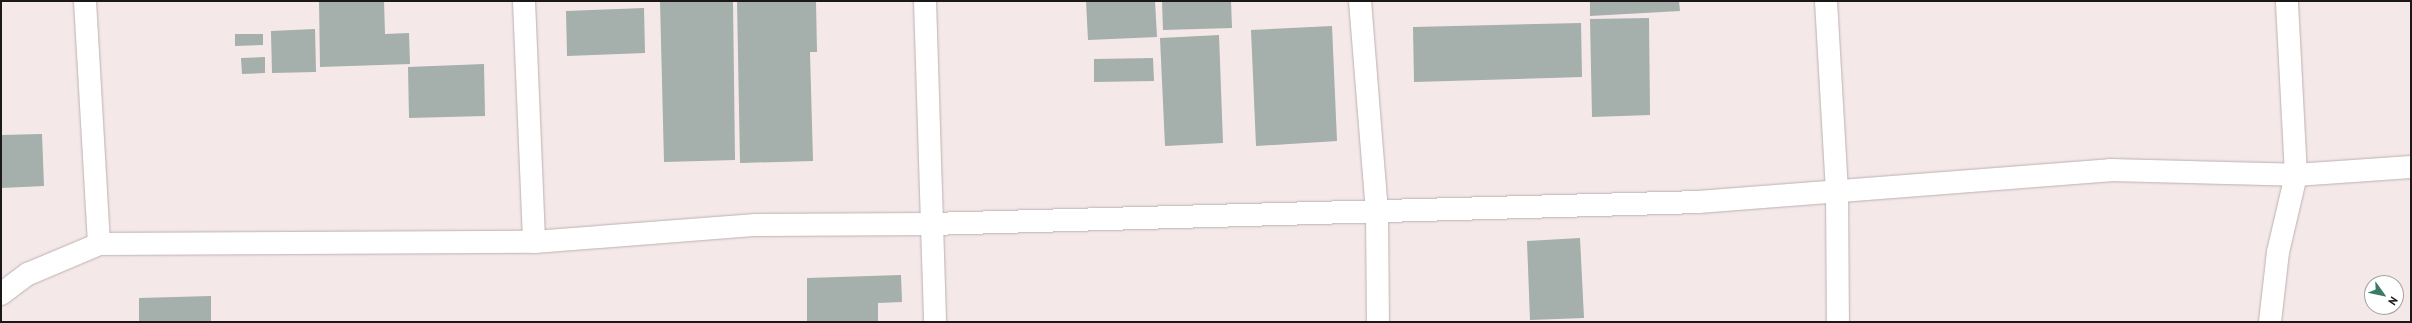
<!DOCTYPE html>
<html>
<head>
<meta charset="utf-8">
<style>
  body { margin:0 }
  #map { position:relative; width:2412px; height:323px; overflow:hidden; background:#f4e9e8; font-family:"PT Sans",sans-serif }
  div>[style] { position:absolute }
  .building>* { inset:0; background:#a5afab }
  .roads { filter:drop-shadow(0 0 1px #bcb1b1) drop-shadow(0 0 1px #bcb1b1) }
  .minor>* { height:22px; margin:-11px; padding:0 11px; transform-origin:11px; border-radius:11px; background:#fff }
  span { translate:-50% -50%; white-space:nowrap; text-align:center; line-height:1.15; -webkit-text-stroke:4px #fff; paint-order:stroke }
  .frame { position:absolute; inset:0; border:2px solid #1c1818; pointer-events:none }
  .north { position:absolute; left:2364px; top:275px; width:40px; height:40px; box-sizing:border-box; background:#fff; border:1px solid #a4a3a3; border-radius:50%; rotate:123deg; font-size:11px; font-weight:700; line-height:16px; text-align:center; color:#1c1818 }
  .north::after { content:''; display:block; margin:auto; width:14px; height:18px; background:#3b7a67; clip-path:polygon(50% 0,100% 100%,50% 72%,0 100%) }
</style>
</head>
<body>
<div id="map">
  <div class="building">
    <div style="clip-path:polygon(319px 1px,384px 1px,385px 34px,409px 33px,410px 64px,320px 67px)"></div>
    <div style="clip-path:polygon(660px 1px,733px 1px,735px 160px,664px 162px)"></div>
    <div style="clip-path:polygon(737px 1px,816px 1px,817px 52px,810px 52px,813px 161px,740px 163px)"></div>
    <div style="clip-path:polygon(1086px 1px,1155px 1px,1157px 37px,1088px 40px)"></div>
    <div style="clip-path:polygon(1162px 1px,1231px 1px,1232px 28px,1163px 30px)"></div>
    <div style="clip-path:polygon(1590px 1px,1679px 1px,1680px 11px,1590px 16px)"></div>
    <div style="clip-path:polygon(644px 8px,645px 53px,567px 56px,566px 11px)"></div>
    <div style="clip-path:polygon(1649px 18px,1650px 115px,1592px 117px,1590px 19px)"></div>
    <div style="clip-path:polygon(1581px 23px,1582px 77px,1414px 82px,1413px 27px)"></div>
    <div style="clip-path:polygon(1332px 26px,1337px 141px,1256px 146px,1251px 30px)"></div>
    <div style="clip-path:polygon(315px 29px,316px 72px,272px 73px,271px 31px)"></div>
    <div style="clip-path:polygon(235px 34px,263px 34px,263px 45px,235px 46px)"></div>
    <div style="clip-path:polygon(1219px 35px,1223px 143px,1165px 146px,1160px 38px)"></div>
    <div style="clip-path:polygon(265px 57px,265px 73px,242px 74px,241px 58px)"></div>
    <div style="clip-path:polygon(1153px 58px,1154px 81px,1094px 82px,1094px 59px)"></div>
    <div style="clip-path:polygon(484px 64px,485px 116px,409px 118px,408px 67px)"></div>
    <div style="clip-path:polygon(42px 134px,44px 186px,1px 188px,1px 135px)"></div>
    <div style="clip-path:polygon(1580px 238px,1584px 318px,1530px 320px,1527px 241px)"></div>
    <div style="clip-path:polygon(901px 275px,902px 302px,878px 303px,878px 322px,807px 322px,807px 278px)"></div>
    <div style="clip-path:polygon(211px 296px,211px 322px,139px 322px,139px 298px)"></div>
  </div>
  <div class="roads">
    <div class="minor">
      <div style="left:85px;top:1px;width:243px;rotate:86.7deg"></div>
      <div style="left:524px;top:1px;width:241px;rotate:87.6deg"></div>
      <div style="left:925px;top:1px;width:321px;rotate:88.2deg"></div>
      <div style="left:1360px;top:1px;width:212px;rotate:85.4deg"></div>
      <div style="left:1377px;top:212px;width:110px;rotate:89.5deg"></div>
      <div style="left:1826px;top:1px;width:188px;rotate:86.7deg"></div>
      <div style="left:1837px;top:189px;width:133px;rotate:89.6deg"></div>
      <div style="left:1px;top:294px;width:34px;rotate:-37deg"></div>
      <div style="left:28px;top:274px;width:77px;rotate:-22.9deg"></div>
      <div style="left:99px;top:244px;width:435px;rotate:-0.3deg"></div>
      <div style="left:534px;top:242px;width:223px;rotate:-4.4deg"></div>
      <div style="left:756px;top:225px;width:175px;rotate:-0.3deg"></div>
      <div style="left:931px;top:224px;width:767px;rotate:-1.64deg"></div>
      <div style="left:1698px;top:202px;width:413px;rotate:-4.4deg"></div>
      <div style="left:2110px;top:170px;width:186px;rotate:1.5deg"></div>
      <div style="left:2296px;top:175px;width:174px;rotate:-93deg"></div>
      <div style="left:2270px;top:322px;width:70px;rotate:-83.5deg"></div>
      <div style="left:2278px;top:252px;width:79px;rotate:-76.8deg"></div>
      <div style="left:2296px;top:175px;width:115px;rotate:-4deg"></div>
    </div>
  </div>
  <div class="frame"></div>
  <div class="north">N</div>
</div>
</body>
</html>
